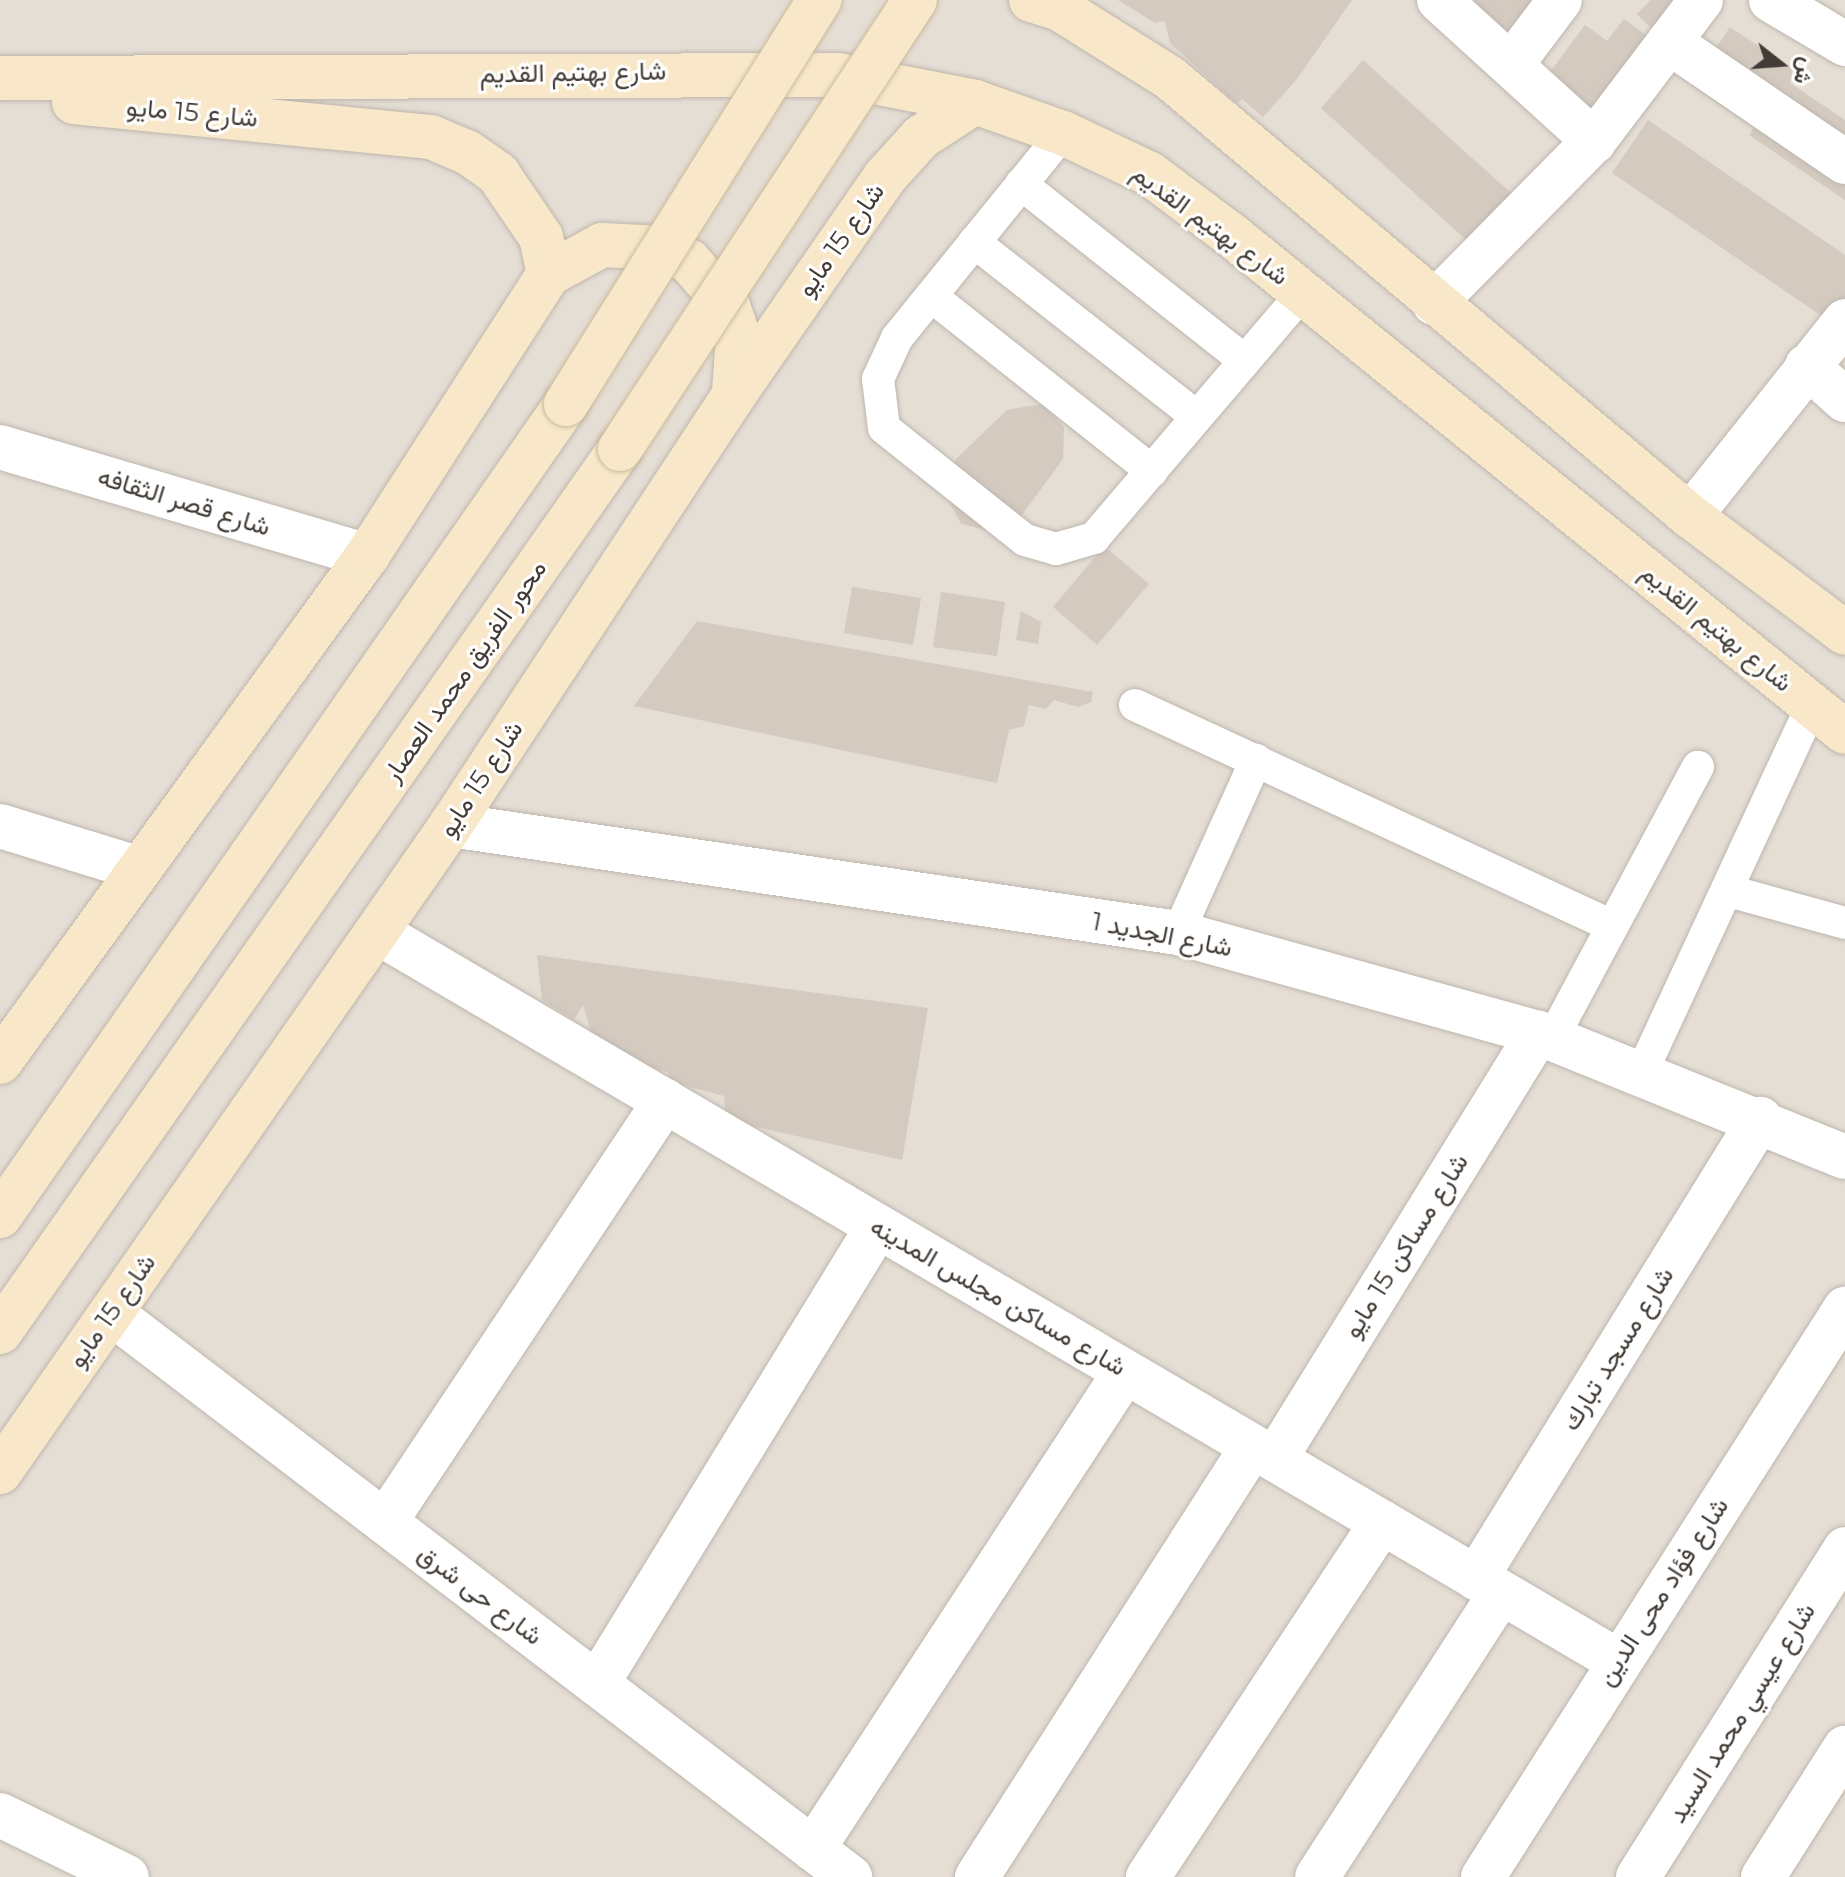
<!DOCTYPE html>
<html>
<head>
<meta charset="utf-8">
<style>
  body { margin:0 }
  #map { position:relative; width:1845px; height:1877px; overflow:hidden; background:#f1ece6; font-family:Montserrat,Vazirmatn,sans-serif }
  div>[style] { position:absolute }
  .residential>* { inset:0; background:#e4ded5 }
  .building>* { inset:0; background:#d4cac0 }
  .roads { filter:drop-shadow(0 0 2px #beb6ad) drop-shadow(0 0 2px #beb6ad) }
  .service>* { height:32px; margin:-16px; padding:0 16px; transform-origin:16px; border-radius:16px; background:#fff }
  .minor>* { height:44px; margin:-22px; padding:0 22px; transform-origin:22px; border-radius:22px; background:#fff }
  .secondary>* { height:44px; margin:-22px; padding:0 22px; transform-origin:22px; border-radius:22px; background:#f8e8c9 }
  .bridges { filter:drop-shadow(0 0 2px #cbba9b) drop-shadow(0 0 2px #cbba9b) }
  .secondary-bridge>* { height:44px; margin:-22px; padding:0 22px; transform-origin:22px; border-radius:22px; background:#f8e8c9 }
  span { translate:-50% -50%; white-space:nowrap; text-align:center; line-height:1.15; -webkit-text-stroke:6px #fff; paint-order:stroke }
  .street-label { font-size:26px; color:#433c36 }
  .north { position:absolute; left:1741px; top:24px; width:80px; height:80px; -webkit-text-stroke:6px #fff; paint-order:stroke; rotate:107deg; font-size:22px; font-weight:700; line-height:32px; text-align:center; color:#433c36 }
  .north::after { content:''; display:block; margin:auto; width:28px; height:36px; background:#433c36; clip-path:polygon(50% 0,100% 100%,50% 72%,0 100%) }
</style>
</head>
<body>
<div id="map">
  <div class="residential">
    <div style="clip-path:polygon(0 0,1845px 0,1845px 1877px,0 1877px)"></div>
  </div>
  <div class="building">
    <div style="clip-path:polygon(1118px 0,1352px 0,1297px 79px,1263px 117px,1242px 99px,1237px 104px,1170px 43px,1165px 21px,1155px 23px)"></div>
    <div style="clip-path:polygon(1475px 0,1548px 0,1511px 50px,1466px 11px)"></div>
    <div style="clip-path:polygon(1651px 0,1689px 0,1657px 34px,1637px 14px)"></div>
    <div style="clip-path:polygon(1624px 19px,1661px 46px,1604px 120px,1547px 76px,1585px 25px,1607px 41px)"></div>
    <div style="clip-path:polygon(1730px 27px,1793px 69px,1790px 83px,1845px 120px,1845px 200px,1749px 135px,1754px 128px,1691px 85px)"></div>
    <div style="clip-path:polygon(1363px 60px,1531px 211px,1487px 259px,1321px 108px)"></div>
    <div style="clip-path:polygon(1648px 120px,1845px 255px,1845px 304px,1832px 323px,1612px 173px)"></div>
    <div style="clip-path:polygon(1042px 404px,1064px 427px,1063px 459px,1016px 523px,995px 532px,961px 524px,948px 499px,956px 459px,1007px 410px)"></div>
    <div style="clip-path:polygon(1104px 546px,1149px 584px,1097px 645px,1053px 607px)"></div>
    <div style="clip-path:polygon(852px 587px,921px 598px,913px 645px,844px 633px)"></div>
    <div style="clip-path:polygon(941px 592px,1005px 602px,997px 656px,933px 647px)"></div>
    <div style="clip-path:polygon(1021px 611px,1041px 622px,1038px 644px,1016px 640px)"></div>
    <div style="clip-path:polygon(697px 621px,1093px 692px,1091px 702px,1078px 707px,1054px 700px,1046px 709px,1029px 705px,1024px 726px,1009px 730px,997px 783px,634px 706px)"></div>
    <div style="clip-path:polygon(537px 955px,928px 1008px,902px 1160px,726px 1120px,724px 1096px,672px 1082px,668px 1072px,597px 1053px,583px 1005px,574px 1020px,542px 1000px)"></div>
  </div>
  <div class="roads">
    <div class="service">
      <div style="left:1063px;top:133px;width:264px;rotate:129deg"></div>
      <div style="left:897px;top:338px;width:45px;rotate:114.9deg"></div>
      <div style="left:878px;top:379px;width:49px;rotate:83deg"></div>
      <div style="left:884px;top:428px;width:180px;rotate:38.5deg"></div>
      <div style="left:1025px;top:540px;width:32px;rotate:16deg"></div>
      <div style="left:1056px;top:549px;width:40px;rotate:-16deg"></div>
      <div style="left:1094px;top:538px;width:321px;rotate:-49.6deg"></div>
      <div style="left:1021px;top:184px;width:285px;rotate:38.3deg"></div>
      <div style="left:974px;top:242px;width:283px;rotate:38.1deg"></div>
      <div style="left:931px;top:296px;width:282px;rotate:38.4deg"></div>
      <div style="left:1135px;top:705px;width:523px;rotate:24.85deg"></div>
      <div style="left:1729px;top:891px;width:120px;rotate:15.4deg"></div>
      <div style="left:1178px;top:933px;width:190px;rotate:-65.7deg"></div>
      <div style="left:1552px;top:1039px;width:309px;rotate:-61.8deg"></div>
      <div style="left:1641px;top:1074px;width:407px;rotate:-65.1deg"></div>
    </div>
    <div class="minor">
      <div style="left:1439px;top:0;width:210px;rotate:42.3deg"></div>
      <div style="left:1771px;top:0;width:86px;rotate:30.7deg"></div>
      <div style="left:1669px;top:42px;width:213px;rotate:34.3deg"></div>
      <div style="left:1511px;top:65px;width:81px;rotate:-53deg"></div>
      <div style="left:1434px;top:303px;width:228px;rotate:-45.4deg"></div>
      <div style="left:1594px;top:141px;width:177px;rotate:-52.8deg"></div>
      <div style="left:1807px;top:366px;width:51px;rotate:41.8deg"></div>
      <div style="left:0;top:447px;width:383px;rotate:16.5deg"></div>
      <div style="left:1690px;top:516px;width:249px;rotate:-51.5deg"></div>
      <div style="left:451px;top:825px;width:735px;rotate:8.45deg"></div>
      <div style="left:1178px;top:933px;width:374px;rotate:15.5deg"></div>
      <div style="left:1538px;top:1033px;width:331px;rotate:22deg"></div>
      <div style="left:0;top:826px;width:146px;rotate:17.1deg"></div>
      <div style="left:377px;top:932px;width:1439px;rotate:30.43deg"></div>
      <div style="left:111px;top:1313px;width:930px;rotate:37.35deg"></div>
      <div style="left:1275px;top:1459px;width:501px;rotate:-58.31deg"></div>
      <div style="left:385px;top:1522px;width:506px;rotate:-56.37deg"></div>
      <div style="left:1476px;top:1578px;width:540px;rotate:-58.25deg"></div>
      <div style="left:597px;top:1684px;width:537px;rotate:-58.47deg"></div>
      <div style="left:0;top:1815px;width:141px;rotate:26deg"></div>
      <div style="left:813px;top:1849px;width:570px;rotate:-56.81deg"></div>
      <div style="left:977px;top:1877px;width:510px;rotate:-57.4deg"></div>
      <div style="left:1148px;top:1877px;width:425px;rotate:-56.6deg"></div>
      <div style="left:1317px;top:1877px;width:338px;rotate:-57.1deg"></div>
      <div style="left:1483px;top:1877px;width:674px;rotate:-57.49deg"></div>
      <div style="left:1638px;top:1877px;width:388px;rotate:-57.7deg"></div>
      <div style="left:1763px;top:1877px;width:153px;rotate:-57.6deg"></div>
    </div>
    <div class="secondary">
      <div style="left:1031px;top:0;width:30px;rotate:17deg"></div>
      <div style="left:1060px;top:9px;width:130px;rotate:32.1deg"></div>
      <div style="left:1170px;top:78px;width:680px;rotate:40.11deg"></div>
      <div style="left:1690px;top:516px;width:194px;rotate:37deg"></div>
      <div style="left:0;top:78px;width:838px;rotate:-0.21deg"></div>
      <div style="left:838px;top:75px;width:140px;rotate:11.1deg"></div>
      <div style="left:975px;top:102px;width:93px;rotate:19.4deg"></div>
      <div style="left:1063px;top:133px;width:96px;rotate:25.2deg"></div>
      <div style="left:1150px;top:174px;width:100px;rotate:36.9deg"></div>
      <div style="left:1230px;top:234px;width:791px;rotate:39deg"></div>
      <div style="left:74px;top:102px;width:359px;rotate:5.6deg"></div>
      <div style="left:431px;top:137px;width:39px;rotate:23deg"></div>
      <div style="left:467px;top:152px;width:38px;rotate:35deg"></div>
      <div style="left:498px;top:174px;width:76px;rotate:55.7deg"></div>
      <div style="left:541px;top:237px;width:38px;rotate:78deg"></div>
      <div style="left:0;top:1062px;width:625px;rotate:-54.05deg"></div>
      <div style="left:367px;top:556px;width:336px;rotate:-57.2deg"></div>
      <div style="left:549px;top:274px;width:60px;rotate:-28.7deg"></div>
      <div style="left:602px;top:245px;width:60px;rotate:2.9deg"></div>
      <div style="left:662px;top:248px;width:30px;rotate:26deg"></div>
      <div style="left:689px;top:261px;width:60px;rotate:49.1deg"></div>
      <div style="left:728px;top:306px;width:31px;rotate:71deg"></div>
      <div style="left:738px;top:335px;width:57px;rotate:94deg"></div>
      <div style="left:0;top:1216px;width:990px;rotate:-55.12deg"></div>
      <div style="left:0;top:1332px;width:1079px;rotate:-54.93deg"></div>
      <div style="left:0;top:1472px;width:789px;rotate:-55.12deg"></div>
      <div style="left:451px;top:825px;width:515px;rotate:-56.65deg"></div>
      <div style="left:734px;top:395px;width:264px;rotate:-55.3deg"></div>
      <div style="left:884px;top:178px;width:55px;rotate:-47.9deg"></div>
      <div style="left:921px;top:137px;width:64px;rotate:-32.9deg"></div>
    </div>
  </div>
  <div class="bridges">
    <div class="secondary-bridge">
      <div style="left:566px;top:404px;width:477px;rotate:-57.9deg"></div>
      <div style="left:620px;top:449px;width:537px;rotate:-56.69deg"></div>
    </div>
  </div>
  <div class="street-label">
    <span style="left:573px;top:73px;rotate:-1deg">شارع بهتيم القديم</span>
    <span style="left:192px;top:113px;rotate:5deg">شارع 15 مايو</span>
    <span style="left:1210px;top:225px;rotate:36deg">شارع بهتيم القديم</span>
    <span style="left:841px;top:240px;rotate:-55deg">شارع 15 مايو</span>
    <span style="left:184px;top:502px;rotate:17deg">شارع قصر الثقافه</span>
    <span style="left:1716px;top:628px;rotate:39deg">شارع بهتيم القديم</span>
    <span style="left:465px;top:671px;rotate:-55deg">محور الفريق محمد العصار</span>
    <span style="left:481px;top:779px;rotate:-57deg">شارع 15 مايو</span>
    <span style="left:1162px;top:935px;rotate:11deg">شارع الجديد 1</span>
    <span style="left:1406px;top:1246px;rotate:-58deg">شارع مساكن 15 مايو</span>
    <span style="left:998px;top:1297px;rotate:30deg">شارع مساكن مجلس المدينه</span>
    <span style="left:112px;top:1311px;rotate:-55deg">شارع 15 مايو</span>
    <span style="left:1618px;top:1349px;rotate:-58deg">شارع مسجد تبارك</span>
    <span style="left:1663px;top:1592px;rotate:-57deg">شارع فؤاد محى الدين</span>
    <span style="left:480px;top:1595px;rotate:37deg">شارع حى شرق</span>
    <span style="left:1742px;top:1713px;rotate:-58deg">شارع عيسي محمد السيد</span>
  </div>
  <div class="north">ش</div>
</div>
</body>
</html>
